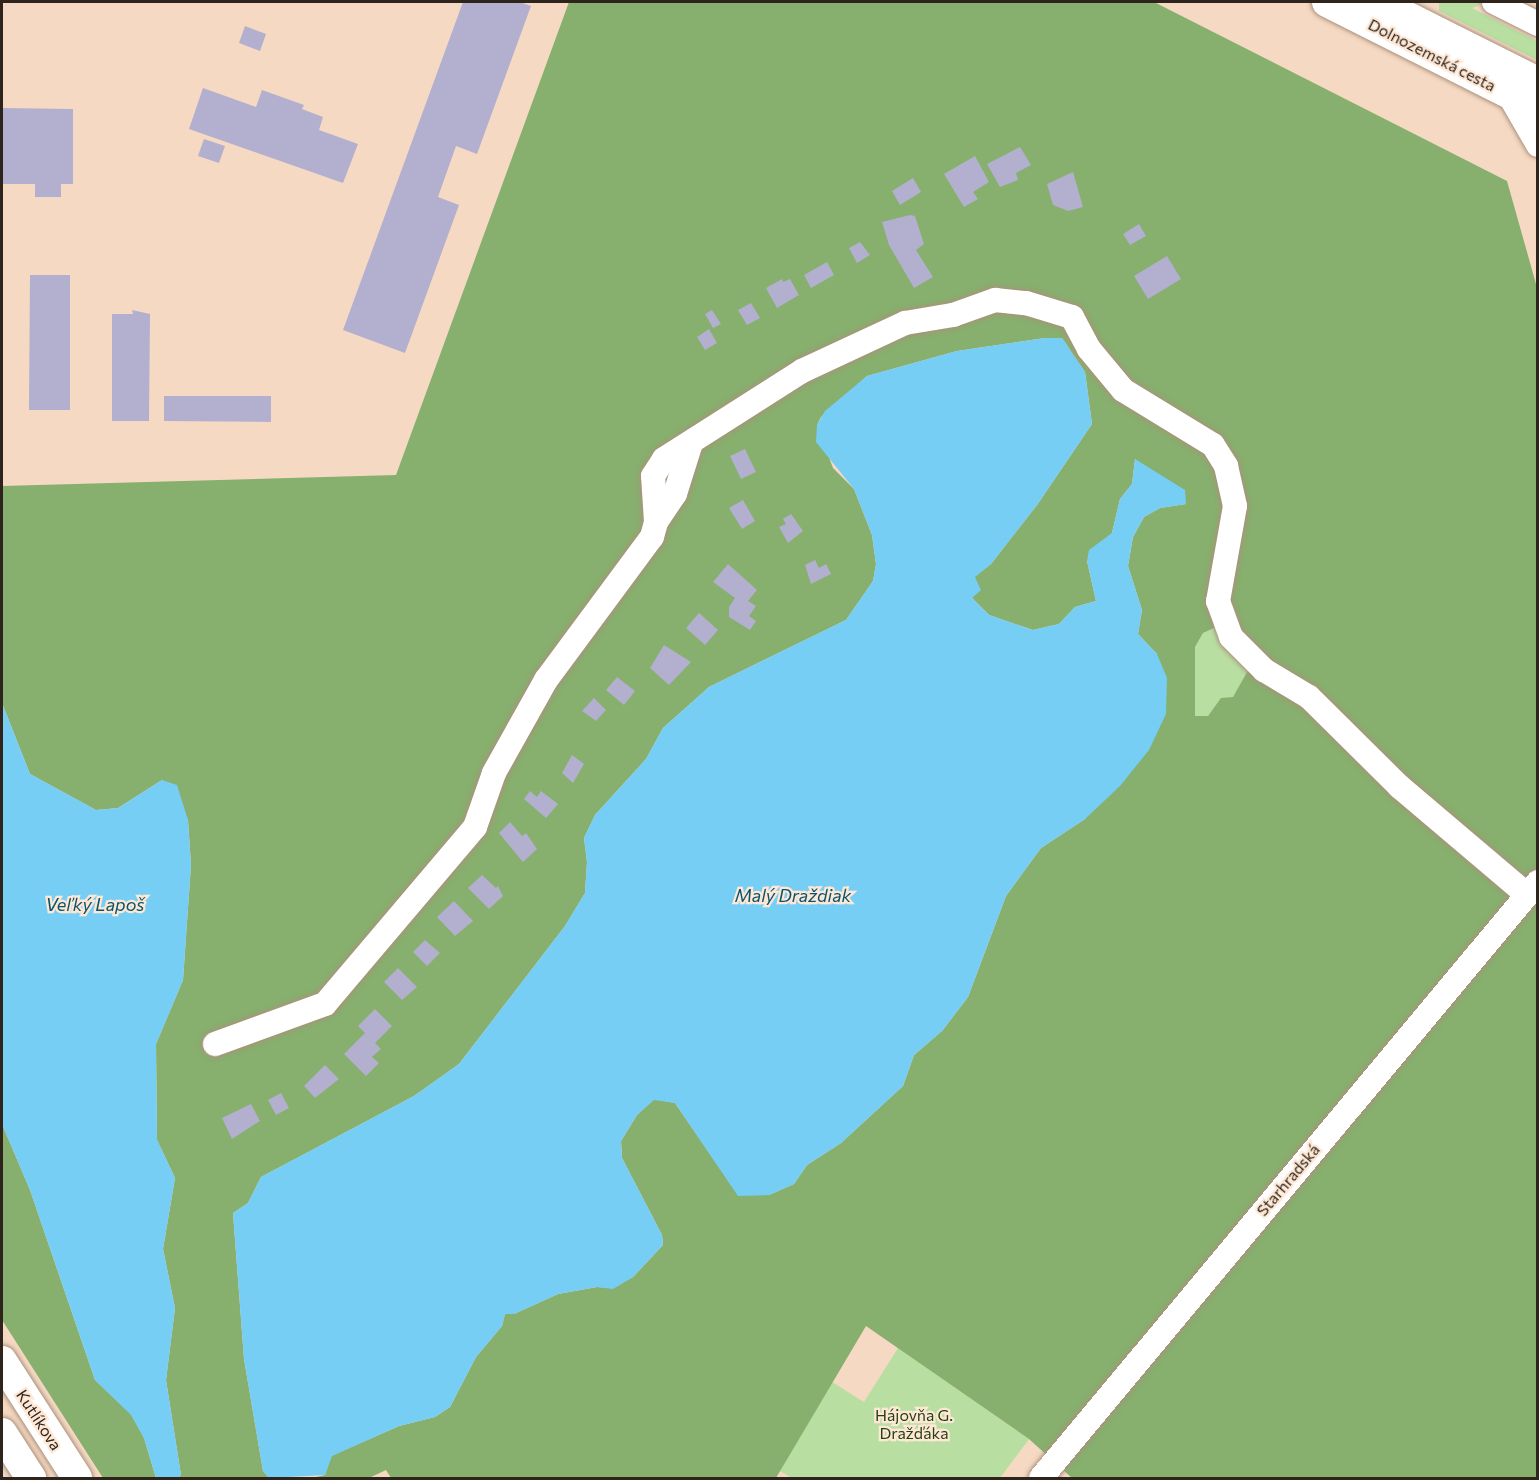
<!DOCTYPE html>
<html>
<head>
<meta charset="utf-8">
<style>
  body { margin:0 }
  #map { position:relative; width:1539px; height:1480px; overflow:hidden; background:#f5d9c3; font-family:Commissioner,sans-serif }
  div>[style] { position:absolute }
  .green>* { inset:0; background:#b8dea2 }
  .forest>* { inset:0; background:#87af6e }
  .water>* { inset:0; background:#76cef5 }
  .building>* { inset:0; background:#b2b0ce }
  .roads { filter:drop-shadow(0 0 2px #ab917c) drop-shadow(0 0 2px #ab917c) }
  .minor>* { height:24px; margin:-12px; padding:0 12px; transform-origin:12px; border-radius:12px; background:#fff }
  .major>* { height:30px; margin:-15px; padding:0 15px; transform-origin:15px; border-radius:15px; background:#fff }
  span { translate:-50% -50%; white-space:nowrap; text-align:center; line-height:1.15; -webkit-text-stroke:4.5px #fee8d5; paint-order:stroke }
  .street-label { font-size:16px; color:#2e241b }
  .park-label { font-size:16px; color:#254012 }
  .water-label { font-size:18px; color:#08546e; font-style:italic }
  .frame { position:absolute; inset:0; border:3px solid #2e241b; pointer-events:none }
</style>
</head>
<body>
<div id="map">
  <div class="green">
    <div style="clip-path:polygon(1439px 2px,1487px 2px,1472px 8px,1537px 41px,1537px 60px,1439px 11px)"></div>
    <div style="clip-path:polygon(1216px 627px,1258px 667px,1247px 672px,1233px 698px,1221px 699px,1208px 716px,1195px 716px,1195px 647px,1203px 633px)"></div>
    <div style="clip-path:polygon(898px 1348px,1029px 1439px,1000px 1478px,792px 1478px,780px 1471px,832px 1382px,864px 1402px)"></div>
  </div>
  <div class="forest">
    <div style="clip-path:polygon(evenodd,569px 2px,1154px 2px,1507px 181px,1538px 291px,1537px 1478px,1072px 1478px,1029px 1439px,866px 1326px,776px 1478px,391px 1478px,386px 1470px,369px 1478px,312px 1478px,325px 1475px,331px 1456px,399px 1426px,435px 1417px,450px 1407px,476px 1357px,502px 1326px,505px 1314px,514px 1314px,558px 1294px,597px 1287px,613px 1288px,633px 1277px,663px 1245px,662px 1235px,622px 1158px,621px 1141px,637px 1115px,654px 1099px,675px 1103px,738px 1195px,769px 1195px,794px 1184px,807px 1165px,841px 1143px,903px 1086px,914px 1055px,942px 1031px,968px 997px,1006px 896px,1041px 848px,1085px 819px,1157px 654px,1138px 634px,1142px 610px,1128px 566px,1133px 537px,1144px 517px,1160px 508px,1186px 504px,1135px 459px,1132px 484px,1120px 499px,1112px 533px,1087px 561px,1096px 601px,1075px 607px,1059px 624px,1033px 630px,989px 615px,972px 598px,974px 577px,991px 564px,1037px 505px,1092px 424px,1085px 372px,1062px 338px,1045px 338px,957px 351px,867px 376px,821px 417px,817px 425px,833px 468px,854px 489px,872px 535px,876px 564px,873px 581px,846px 620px,709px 687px,663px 728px,646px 759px,595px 815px,584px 838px,587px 862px,585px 893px,565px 926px,459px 1064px,414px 1096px,261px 1177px,248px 1203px,233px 1213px,244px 1359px,263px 1471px,269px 1478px,178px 1478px,181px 1475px,166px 1380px,175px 1308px,163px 1249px,175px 1178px,157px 1140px,156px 1044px,183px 980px,191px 865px,188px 820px,162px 780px,118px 808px,96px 810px,30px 774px,2px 703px,2px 486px,396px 475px,569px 2px,1216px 627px,1258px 667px,1247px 672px,1233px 697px,1221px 698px,1208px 716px,1195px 716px,1195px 647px,1203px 633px,1216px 627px)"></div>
    <div style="clip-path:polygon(2px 1124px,30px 1190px,95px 1380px,131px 1414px,144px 1438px,156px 1478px,103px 1478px,2px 1320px)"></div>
  </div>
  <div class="water">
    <div style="clip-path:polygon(1045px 338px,1062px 338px,1085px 372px,1092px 424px,1037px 505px,991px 564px,975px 577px,981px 590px,972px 598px,989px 615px,1033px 630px,1059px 624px,1075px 607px,1096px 601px,1087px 561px,1089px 550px,1112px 533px,1120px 499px,1132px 484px,1135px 459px,1185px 490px,1186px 504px,1160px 508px,1144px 517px,1133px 537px,1128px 566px,1142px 610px,1138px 634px,1157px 654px,1167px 678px,1166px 714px,1149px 750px,1120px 786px,1085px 819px,1041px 848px,1006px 896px,968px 997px,942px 1031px,914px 1055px,903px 1086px,841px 1143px,807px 1165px,794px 1184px,769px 1195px,738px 1196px,675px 1103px,654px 1100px,637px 1115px,621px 1141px,622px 1158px,662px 1235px,663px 1245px,633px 1277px,613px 1289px,597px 1287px,558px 1294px,514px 1314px,505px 1314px,502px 1326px,476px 1357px,450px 1407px,435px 1417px,399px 1426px,332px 1456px,325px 1475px,269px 1478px,263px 1471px,244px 1359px,233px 1213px,248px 1203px,261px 1177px,414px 1096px,459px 1064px,565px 926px,585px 893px,587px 862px,584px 838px,595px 815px,646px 759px,663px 728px,709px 687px,846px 620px,873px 581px,876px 564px,872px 535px,854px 489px,816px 442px,817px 425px,825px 411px,867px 376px,957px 351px)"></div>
    <div style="clip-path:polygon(2px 703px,30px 774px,96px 810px,118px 808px,162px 780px,177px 785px,188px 820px,191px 865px,183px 980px,156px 1044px,157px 1140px,175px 1178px,163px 1249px,175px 1308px,166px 1380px,181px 1475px,178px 1478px,156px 1478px,144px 1438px,131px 1415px,95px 1380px,30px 1190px,2px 1124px)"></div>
  </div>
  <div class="building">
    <div style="clip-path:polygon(463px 2px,520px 2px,531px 6px,477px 154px,456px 146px,438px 197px,459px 205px,405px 353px,343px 330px)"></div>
    <div style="clip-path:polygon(245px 26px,266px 34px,260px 51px,239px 43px)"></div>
    <div style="clip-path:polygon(203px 88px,256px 107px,262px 90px,304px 105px,302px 109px,323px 117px,319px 130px,358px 144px,343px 183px,189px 129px)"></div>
    <div style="clip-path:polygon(2px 108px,73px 109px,73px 184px,61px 184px,61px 197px,35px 197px,35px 184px,2px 184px)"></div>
    <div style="clip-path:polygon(204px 139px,225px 146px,219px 163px,198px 156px)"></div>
    <div style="clip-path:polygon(1020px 147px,1031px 165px,1016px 173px,1018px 180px,1000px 187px,987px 164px)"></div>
    <div style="clip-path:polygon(975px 156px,989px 182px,973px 192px,978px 199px,964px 207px,944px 174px)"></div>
    <div style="clip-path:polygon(1073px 172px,1083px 207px,1068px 211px,1053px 205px,1047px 184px)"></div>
    <div style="clip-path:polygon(913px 178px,921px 192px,900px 205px,892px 191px)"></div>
    <div style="clip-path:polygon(910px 215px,915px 216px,924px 244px,916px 250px,933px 277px,914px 288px,889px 245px,882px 222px)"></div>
    <div style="clip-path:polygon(1139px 224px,1146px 236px,1130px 245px,1123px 234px)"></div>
    <div style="clip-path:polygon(860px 242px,870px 255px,857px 263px,849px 248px)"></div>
    <div style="clip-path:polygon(1167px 256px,1181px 279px,1148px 299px,1134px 276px)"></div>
    <div style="clip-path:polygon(827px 262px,834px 275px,811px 288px,804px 275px)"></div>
    <div style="clip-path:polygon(30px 275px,70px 275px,70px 410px,29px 410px)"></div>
    <div style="clip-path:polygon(782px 279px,783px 282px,790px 279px,799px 295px,777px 308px,766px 288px)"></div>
    <div style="clip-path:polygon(751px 303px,760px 318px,747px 325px,738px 310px)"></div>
    <div style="clip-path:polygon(132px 310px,150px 314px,149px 421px,112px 421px,112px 314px,133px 314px)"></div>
    <div style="clip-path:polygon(712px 310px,721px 324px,713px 328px,705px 314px)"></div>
    <div style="clip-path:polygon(709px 329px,717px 343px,705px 350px,697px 337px)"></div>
    <div style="clip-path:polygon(164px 396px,271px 396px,271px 422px,164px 421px)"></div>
    <div style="clip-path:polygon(745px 449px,756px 472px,741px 479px,730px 456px)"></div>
    <div style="clip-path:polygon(743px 500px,755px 521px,742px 529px,729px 508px)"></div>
    <div style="clip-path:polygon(791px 514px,803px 531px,788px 543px,779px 527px,786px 524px,783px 519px)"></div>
    <div style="clip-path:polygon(815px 560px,819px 568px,826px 564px,831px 574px,811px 584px,805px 565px)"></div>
    <div style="clip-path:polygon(728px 564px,757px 590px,748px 601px,756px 606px,749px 616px,756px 621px,750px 630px,729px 617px,729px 607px,735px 598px,713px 582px)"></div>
    <div style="clip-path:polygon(699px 613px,718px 630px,705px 645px,686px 628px)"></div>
    <div style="clip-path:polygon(664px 645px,691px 662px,669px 685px,650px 668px)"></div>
    <div style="clip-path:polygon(617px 677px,635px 691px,624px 705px,606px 690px)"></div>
    <div style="clip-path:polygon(594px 698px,606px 710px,596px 721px,582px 711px)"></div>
    <div style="clip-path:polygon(572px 755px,584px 764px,573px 783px,562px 773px)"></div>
    <div style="clip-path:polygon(530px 791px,537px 797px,541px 791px,558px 804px,546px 818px,524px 799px)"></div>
    <div style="clip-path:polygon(510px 822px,522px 836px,526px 833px,537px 849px,523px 862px,499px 833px)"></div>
    <div style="clip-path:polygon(482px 875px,496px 888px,498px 886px,503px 896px,489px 909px,468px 888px)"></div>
    <div style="clip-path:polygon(454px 901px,473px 921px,455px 936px,437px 917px)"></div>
    <div style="clip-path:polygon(425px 940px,440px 953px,427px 966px,413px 952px)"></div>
    <div style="clip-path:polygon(398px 968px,417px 987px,402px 1000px,384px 982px)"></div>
    <div style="clip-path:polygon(375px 1009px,392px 1026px,375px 1043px,381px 1049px,372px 1057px,379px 1063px,366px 1076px,344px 1054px,365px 1033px,358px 1026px)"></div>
    <div style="clip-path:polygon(325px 1065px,339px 1079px,315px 1098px,304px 1086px)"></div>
    <div style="clip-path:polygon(281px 1093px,289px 1108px,276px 1115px,268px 1100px)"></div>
    <div style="clip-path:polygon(251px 1104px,260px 1121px,232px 1139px,222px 1118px)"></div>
  </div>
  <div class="roads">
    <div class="minor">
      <div style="left:1494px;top:2px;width:49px;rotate:26.6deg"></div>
      <div style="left:1508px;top:93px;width:60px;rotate:60deg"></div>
      <div style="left:656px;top:522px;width:34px;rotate:-56deg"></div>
      <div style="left:675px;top:494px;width:53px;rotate:-72.6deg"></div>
      <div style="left:215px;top:1044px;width:117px;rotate:-20deg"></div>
      <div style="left:325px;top:1004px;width:232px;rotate:-49.7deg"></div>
      <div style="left:475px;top:827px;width:57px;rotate:-70.6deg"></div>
      <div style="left:494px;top:773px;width:107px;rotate:-60.8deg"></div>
      <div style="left:546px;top:680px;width:178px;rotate:-53.5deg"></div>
      <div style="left:652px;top:537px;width:16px;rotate:-75deg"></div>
      <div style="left:656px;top:522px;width:46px;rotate:-93.7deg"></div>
      <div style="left:653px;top:476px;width:20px;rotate:-57deg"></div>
      <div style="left:664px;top:459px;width:164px;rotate:-32.5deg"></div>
      <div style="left:802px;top:371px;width:114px;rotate:-25deg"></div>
      <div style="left:905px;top:323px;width:49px;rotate:-9.5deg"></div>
      <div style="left:953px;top:315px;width:45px;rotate:-19.7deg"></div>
      <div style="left:995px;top:300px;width:31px;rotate:6deg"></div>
      <div style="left:1026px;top:303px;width:48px;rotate:16.9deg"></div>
      <div style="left:1072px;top:317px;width:36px;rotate:62deg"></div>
      <div style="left:1089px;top:349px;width:53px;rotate:50.3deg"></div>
      <div style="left:1123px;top:390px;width:105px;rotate:31.4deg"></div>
      <div style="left:1213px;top:445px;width:25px;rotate:58deg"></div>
      <div style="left:1226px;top:466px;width:41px;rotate:77.3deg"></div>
      <div style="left:1235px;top:506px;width:97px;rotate:100.1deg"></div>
      <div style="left:1218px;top:601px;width:38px;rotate:70deg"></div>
      <div style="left:1231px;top:637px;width:47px;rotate:45deg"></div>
      <div style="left:1264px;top:670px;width:52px;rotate:31deg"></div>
      <div style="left:1309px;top:697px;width:128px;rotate:44.7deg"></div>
      <div style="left:1400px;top:787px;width:165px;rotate:40.3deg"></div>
      <div style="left:1041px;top:1478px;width:776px;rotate:-50.18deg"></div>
    </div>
    <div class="major">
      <div style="left:1327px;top:2px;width:236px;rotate:26.7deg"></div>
      <div style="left:1378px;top:2px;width:179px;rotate:26.6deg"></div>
      <div style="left:2px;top:1361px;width:139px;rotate:57.3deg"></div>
      <div style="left:2px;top:1433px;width:54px;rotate:57.2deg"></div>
    </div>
  </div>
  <div class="street-label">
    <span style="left:1432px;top:55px;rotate:27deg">Dolnozemská cesta</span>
    <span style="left:1288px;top:1180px;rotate:-50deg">Starhradská</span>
    <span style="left:39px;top:1420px;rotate:57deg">Kutlíkova</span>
  </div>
  <div class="park-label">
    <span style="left:914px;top:1424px">Hájovňa G.<br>Dražďáka</span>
  </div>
  <div class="water-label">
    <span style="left:793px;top:895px">Malý Draždiak</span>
    <span style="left:95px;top:904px">Veľký Lapoš</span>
  </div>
  <div class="frame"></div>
</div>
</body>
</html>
